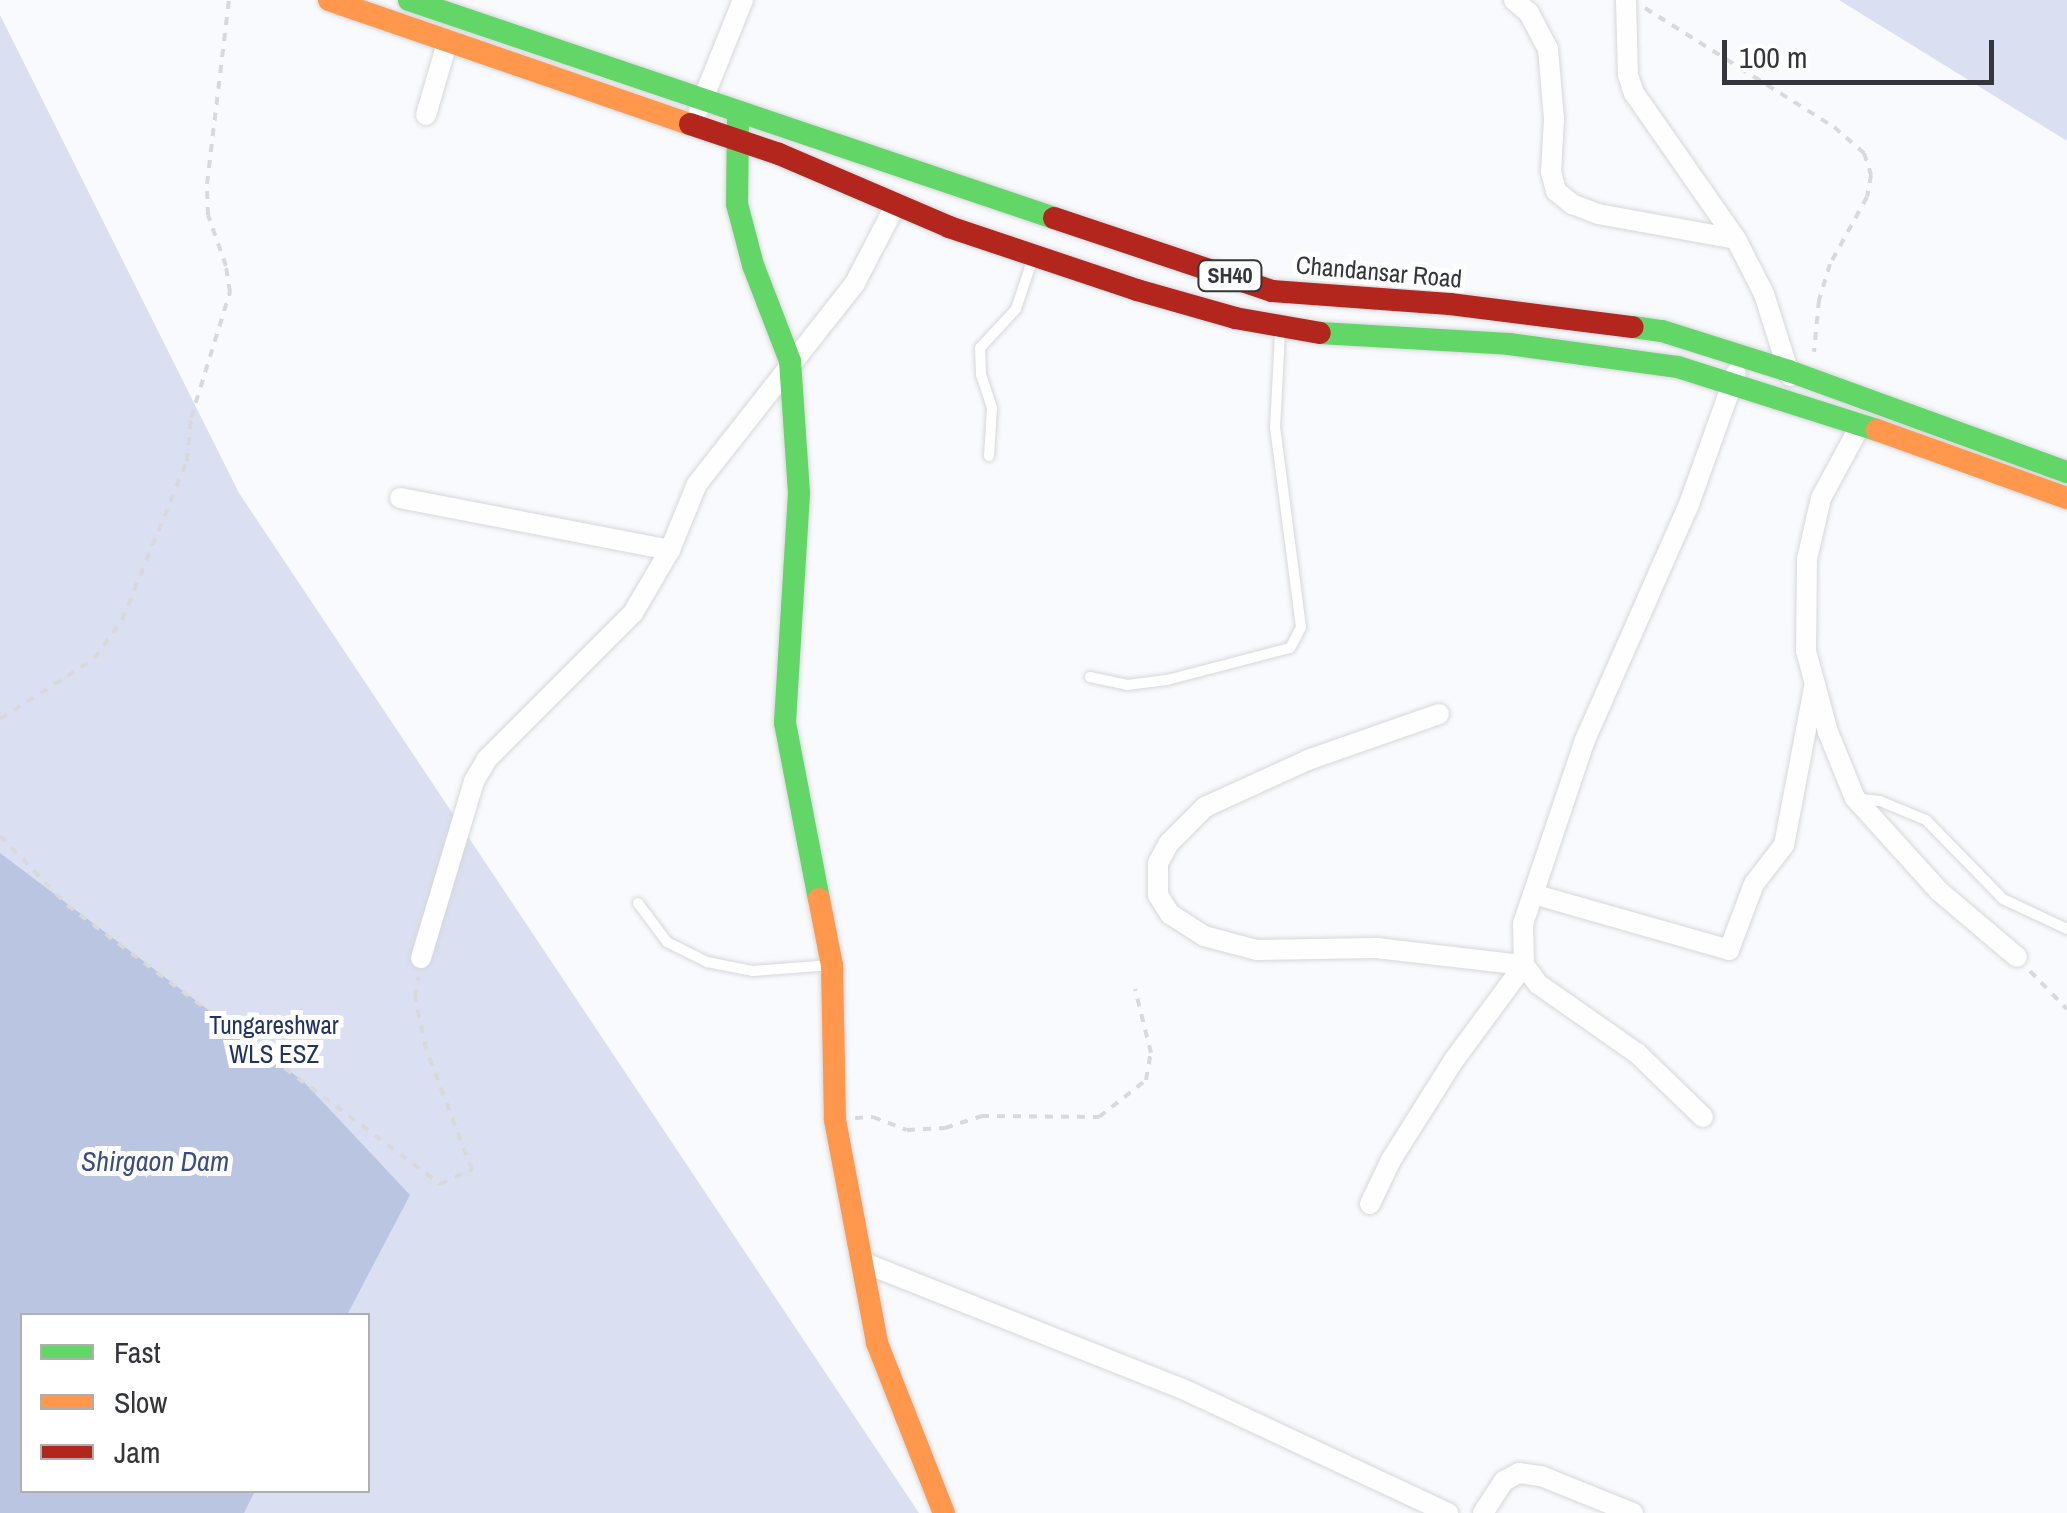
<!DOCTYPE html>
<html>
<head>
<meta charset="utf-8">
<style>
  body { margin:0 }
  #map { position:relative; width:2067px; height:1513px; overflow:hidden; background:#f9fafd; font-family:"Archivo Narrow",sans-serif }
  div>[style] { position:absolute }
  .green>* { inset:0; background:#dae0f1 }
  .water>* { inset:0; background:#b9c5e1 }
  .path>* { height:4px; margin-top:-2px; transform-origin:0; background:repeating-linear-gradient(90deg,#d9d9dc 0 8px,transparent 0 16px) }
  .roads { filter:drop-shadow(0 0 2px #d6d7da) drop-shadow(0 0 2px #d6d7da) }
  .lane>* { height:10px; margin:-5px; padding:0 5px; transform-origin:5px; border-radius:5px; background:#fefeff }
  .street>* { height:20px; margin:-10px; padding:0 10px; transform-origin:10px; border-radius:10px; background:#fefeff }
  .fast>* { height:22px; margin:-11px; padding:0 11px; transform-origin:11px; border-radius:11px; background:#63d668 }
  .slow>* { height:22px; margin:-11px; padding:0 11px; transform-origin:11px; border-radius:11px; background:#ff974d }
  .jam>* { height:22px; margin:-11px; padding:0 11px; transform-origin:11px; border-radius:11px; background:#b3261e }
  span { translate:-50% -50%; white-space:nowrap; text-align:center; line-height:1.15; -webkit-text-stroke:10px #fff; paint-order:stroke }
  .shield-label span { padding:2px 8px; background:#fff; border:2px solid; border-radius:8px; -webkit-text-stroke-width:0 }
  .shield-label { font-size:22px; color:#35363b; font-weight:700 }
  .street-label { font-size:25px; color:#35363b }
  .park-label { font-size:25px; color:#223263 }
  .water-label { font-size:28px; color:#3b4d82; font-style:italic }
  .legend { position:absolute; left:20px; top:1313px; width:350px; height:180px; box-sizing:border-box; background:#fff; border:2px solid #aeafb1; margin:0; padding:12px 18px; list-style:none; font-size:30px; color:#35363b }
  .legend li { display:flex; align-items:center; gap:20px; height:50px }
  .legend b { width:50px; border:2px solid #aeafb1 }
  .scale { position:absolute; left:1722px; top:40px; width:272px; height:45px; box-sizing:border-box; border:5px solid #35363b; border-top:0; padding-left:12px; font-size:30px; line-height:35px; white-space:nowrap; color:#35363b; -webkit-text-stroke:8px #fff; paint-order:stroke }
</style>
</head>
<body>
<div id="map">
  <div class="green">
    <div style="clip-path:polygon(1839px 0,2067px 0,2067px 141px)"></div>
    <div style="clip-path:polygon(evenodd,0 15px,239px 493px,919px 1513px,0 1513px,0 15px,22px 1316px,368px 1316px,368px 1490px,22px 1490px,22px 1316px)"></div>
  </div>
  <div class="water">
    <div style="clip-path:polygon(0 853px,304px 1082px,410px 1195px,347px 1315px,22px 1316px,22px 1490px,255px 1491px,244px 1513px,0 1513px)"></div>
  </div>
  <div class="path">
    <div style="left:1645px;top:8px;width:223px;rotate:32.2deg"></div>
    <div style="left:1834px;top:127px;width:40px;rotate:41deg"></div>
    <div style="left:1864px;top:153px;width:23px;rotate:72deg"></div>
    <div style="left:1871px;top:175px;width:22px;rotate:100deg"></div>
    <div style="left:1867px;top:197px;width:77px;rotate:118.9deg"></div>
    <div style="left:1830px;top:264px;width:38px;rotate:107deg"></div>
    <div style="left:1819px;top:300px;width:52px;rotate:95.5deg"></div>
    <div style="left:0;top:719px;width:112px;rotate:-32.6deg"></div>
    <div style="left:94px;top:659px;width:48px;rotate:-54.3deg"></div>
    <div style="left:122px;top:620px;width:172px;rotate:-67.8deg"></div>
    <div style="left:187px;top:461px;width:43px;rotate:-84.7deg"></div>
    <div style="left:191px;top:418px;width:132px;rotate:-72.8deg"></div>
    <div style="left:230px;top:292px;width:26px;rotate:-99deg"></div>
    <div style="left:226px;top:266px;width:54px;rotate:-109.4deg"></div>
    <div style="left:208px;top:215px;width:31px;rotate:-92deg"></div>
    <div style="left:207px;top:184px;width:185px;rotate:-83.2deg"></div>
    <div style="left:0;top:836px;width:96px;rotate:45.8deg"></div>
    <div style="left:67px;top:905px;width:466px;rotate:36.8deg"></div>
    <div style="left:440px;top:1184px;width:35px;rotate:-24deg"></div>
    <div style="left:472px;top:1170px;width:129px;rotate:-110.8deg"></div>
    <div style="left:426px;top:1049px;width:53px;rotate:-101.9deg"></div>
    <div style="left:415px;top:997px;width:20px;rotate:-81deg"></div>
    <div style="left:2030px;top:971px;width:53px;rotate:45.8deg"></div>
    <div style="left:855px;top:1118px;width:18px;rotate:-3deg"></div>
    <div style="left:873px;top:1117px;width:36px;rotate:21deg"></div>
    <div style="left:907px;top:1130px;width:38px;rotate:-3deg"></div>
    <div style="left:945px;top:1128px;width:38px;rotate:-18deg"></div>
    <div style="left:981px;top:1116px;width:118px;rotate:0.5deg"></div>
    <div style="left:1099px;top:1117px;width:60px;rotate:-38.2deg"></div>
    <div style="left:1146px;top:1080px;width:27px;rotate:-80deg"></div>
    <div style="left:1151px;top:1053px;width:66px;rotate:-104deg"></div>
  </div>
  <div class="roads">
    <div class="lane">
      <div style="left:989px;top:456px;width:48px;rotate:-86.4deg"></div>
      <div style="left:992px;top:408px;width:35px;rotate:-108deg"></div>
      <div style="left:981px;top:375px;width:27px;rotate:-92deg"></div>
      <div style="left:980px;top:348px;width:53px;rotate:-47.3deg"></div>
      <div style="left:1016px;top:309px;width:54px;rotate:-71.6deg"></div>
      <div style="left:1090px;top:677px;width:38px;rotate:12deg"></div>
      <div style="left:1127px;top:685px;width:40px;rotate:-7.1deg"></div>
      <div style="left:1167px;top:680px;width:127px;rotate:-14.6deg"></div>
      <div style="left:1290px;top:648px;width:13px;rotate:-61deg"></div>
      <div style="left:1296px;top:637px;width:11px;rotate:-63deg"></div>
      <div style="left:1301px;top:627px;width:201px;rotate:-97.4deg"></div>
      <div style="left:1275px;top:428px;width:96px;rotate:-87deg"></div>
      <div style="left:1861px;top:799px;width:19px;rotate:6deg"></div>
      <div style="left:1880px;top:801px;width:50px;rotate:22.4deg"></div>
      <div style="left:1926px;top:820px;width:110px;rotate:45.7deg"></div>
      <div style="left:2003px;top:899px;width:71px;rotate:25.1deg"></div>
      <div style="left:638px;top:903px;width:49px;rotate:53.4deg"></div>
      <div style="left:667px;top:942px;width:45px;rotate:26.6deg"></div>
      <div style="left:707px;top:962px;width:47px;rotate:11.1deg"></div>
      <div style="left:753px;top:971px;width:78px;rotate:-4.4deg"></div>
    </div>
    <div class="street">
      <div style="left:1514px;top:0;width:20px;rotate:41deg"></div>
      <div style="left:1529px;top:13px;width:41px;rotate:62.2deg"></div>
      <div style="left:1548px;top:49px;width:70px;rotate:85.1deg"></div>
      <div style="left:1554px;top:119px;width:53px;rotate:93.2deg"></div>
      <div style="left:1551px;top:172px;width:20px;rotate:75deg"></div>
      <div style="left:1556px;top:191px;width:21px;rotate:39deg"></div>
      <div style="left:1572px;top:204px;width:28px;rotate:21deg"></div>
      <div style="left:1598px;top:214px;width:140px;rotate:10.3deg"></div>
      <div style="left:1626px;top:0;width:75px;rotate:88.5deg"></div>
      <div style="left:1628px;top:75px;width:19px;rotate:72deg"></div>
      <div style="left:1634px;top:93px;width:178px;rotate:55.1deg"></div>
      <div style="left:1736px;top:239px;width:62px;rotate:63deg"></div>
      <div style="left:1764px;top:294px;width:86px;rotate:72.4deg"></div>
      <div style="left:699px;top:109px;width:118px;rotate:-68deg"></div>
      <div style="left:426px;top:115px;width:78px;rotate:-73.7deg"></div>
      <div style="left:1861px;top:424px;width:84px;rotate:118.4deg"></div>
      <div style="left:1821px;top:498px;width:63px;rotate:102.9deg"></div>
      <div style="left:1807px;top:559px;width:92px;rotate:90.6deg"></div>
      <div style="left:1806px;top:651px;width:84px;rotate:74.8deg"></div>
      <div style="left:1828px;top:732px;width:71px;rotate:67.8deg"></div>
      <div style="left:1855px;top:798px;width:125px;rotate:47.9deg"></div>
      <div style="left:1939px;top:891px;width:102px;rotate:40.2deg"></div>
      <div style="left:400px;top:498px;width:275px;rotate:10.9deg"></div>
      <div style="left:1439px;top:714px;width:139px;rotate:160.7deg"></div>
      <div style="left:1308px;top:760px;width:113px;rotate:155.5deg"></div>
      <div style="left:1205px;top:807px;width:51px;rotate:135deg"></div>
      <div style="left:1169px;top:843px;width:23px;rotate:119deg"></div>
      <div style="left:1158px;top:863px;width:32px;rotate:90deg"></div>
      <div style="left:1158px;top:895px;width:22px;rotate:58deg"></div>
      <div style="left:1170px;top:914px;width:40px;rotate:32.9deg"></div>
      <div style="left:1204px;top:936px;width:55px;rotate:14.8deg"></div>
      <div style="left:1257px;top:950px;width:119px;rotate:-1deg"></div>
      <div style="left:1376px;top:948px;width:149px;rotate:6.6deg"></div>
      <div style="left:1533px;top:894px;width:204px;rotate:15.9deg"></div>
      <div style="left:1729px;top:950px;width:71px;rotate:-69.3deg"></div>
      <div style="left:1754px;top:884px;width:49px;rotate:-52.4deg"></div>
      <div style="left:1784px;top:845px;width:160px;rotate:-79.2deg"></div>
      <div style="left:421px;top:958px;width:185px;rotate:-73.3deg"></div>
      <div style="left:474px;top:781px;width:26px;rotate:-59deg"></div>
      <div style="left:487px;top:759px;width:206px;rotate:-45deg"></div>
      <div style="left:633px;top:613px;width:73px;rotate:-59.6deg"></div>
      <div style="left:670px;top:550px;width:71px;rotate:-67.8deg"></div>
      <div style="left:697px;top:484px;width:256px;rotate:-51.8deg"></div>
      <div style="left:855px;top:283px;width:87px;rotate:-62.5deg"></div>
      <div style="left:1703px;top:1117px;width:91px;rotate:-135.9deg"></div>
      <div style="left:1638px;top:1054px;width:122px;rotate:-145deg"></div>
      <div style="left:1538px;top:984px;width:24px;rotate:-126deg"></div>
      <div style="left:1524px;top:965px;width:41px;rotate:-91.4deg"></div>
      <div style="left:1523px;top:924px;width:194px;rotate:-71.4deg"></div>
      <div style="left:1585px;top:740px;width:255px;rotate:-66.2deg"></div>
      <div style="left:1688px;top:507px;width:142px;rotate:-70.3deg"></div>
      <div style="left:1370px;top:1204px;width:49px;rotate:-64.5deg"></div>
      <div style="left:1391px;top:1160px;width:118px;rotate:-57.8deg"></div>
      <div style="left:1454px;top:1060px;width:118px;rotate:-53.6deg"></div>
      <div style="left:862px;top:1262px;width:345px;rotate:21.6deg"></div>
      <div style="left:1183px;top:1389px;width:293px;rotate:25.1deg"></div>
      <div style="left:1483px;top:1513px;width:38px;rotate:-57deg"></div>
      <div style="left:1504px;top:1481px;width:17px;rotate:-28deg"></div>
      <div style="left:1519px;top:1473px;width:22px;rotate:8deg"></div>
      <div style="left:1541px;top:1476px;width:99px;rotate:21.9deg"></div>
    </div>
    <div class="fast">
      <div style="left:409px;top:0;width:681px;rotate:18.67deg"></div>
      <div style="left:738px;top:121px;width:83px;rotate:90.7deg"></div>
      <div style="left:737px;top:204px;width:63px;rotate:75.3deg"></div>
      <div style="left:753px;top:265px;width:103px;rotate:68.9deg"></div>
      <div style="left:790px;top:361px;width:132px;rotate:86.1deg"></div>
      <div style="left:799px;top:493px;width:230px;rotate:93.5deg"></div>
      <div style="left:785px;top:723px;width:179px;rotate:79.1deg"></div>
      <div style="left:1633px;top:327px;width:29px;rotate:8deg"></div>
      <div style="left:1662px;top:331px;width:133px;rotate:17.5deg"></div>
      <div style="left:1789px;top:371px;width:296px;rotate:20deg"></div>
      <div style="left:1320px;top:333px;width:189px;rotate:3.3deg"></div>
      <div style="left:1509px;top:344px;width:171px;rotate:7.8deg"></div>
      <div style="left:1678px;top:367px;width:209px;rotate:17.6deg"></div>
    </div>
    <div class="slow">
      <div style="left:329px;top:0;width:382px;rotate:19deg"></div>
      <div style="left:1877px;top:430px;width:202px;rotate:19.7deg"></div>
      <div style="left:819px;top:899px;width:67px;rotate:78.9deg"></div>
      <div style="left:832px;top:965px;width:155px;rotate:88.9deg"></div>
      <div style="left:835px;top:1120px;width:227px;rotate:79.3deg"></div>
      <div style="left:877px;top:1343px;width:183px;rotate:68.5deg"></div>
    </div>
    <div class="jam">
      <div style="left:690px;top:124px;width:94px;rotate:18.6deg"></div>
      <div style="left:779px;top:154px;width:185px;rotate:23.2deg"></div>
      <div style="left:949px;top:227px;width:198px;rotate:18.5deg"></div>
      <div style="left:1137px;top:290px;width:102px;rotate:15.9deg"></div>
      <div style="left:1235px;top:318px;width:86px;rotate:10deg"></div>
      <div style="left:1054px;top:218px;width:230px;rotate:18.5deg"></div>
      <div style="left:1272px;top:291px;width:178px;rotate:4.2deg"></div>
      <div style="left:1450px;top:304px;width:184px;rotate:7.2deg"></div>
    </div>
  </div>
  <div class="shield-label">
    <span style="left:1230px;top:276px">SH40</span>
  </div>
  <div class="street-label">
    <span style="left:1379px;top:272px;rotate:5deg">Chandansar Road</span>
  </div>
  <div class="park-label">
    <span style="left:274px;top:1040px">Tungareshwar<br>WLS ESZ</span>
  </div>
  <div class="water-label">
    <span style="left:155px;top:1161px">Shirgaon Dam</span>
  </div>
  <ul class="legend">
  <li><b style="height:12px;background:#63d668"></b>Fast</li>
  <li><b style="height:12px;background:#ff974d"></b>Slow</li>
  <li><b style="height:12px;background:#b3261e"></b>Jam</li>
  </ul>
  <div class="scale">100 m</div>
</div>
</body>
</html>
